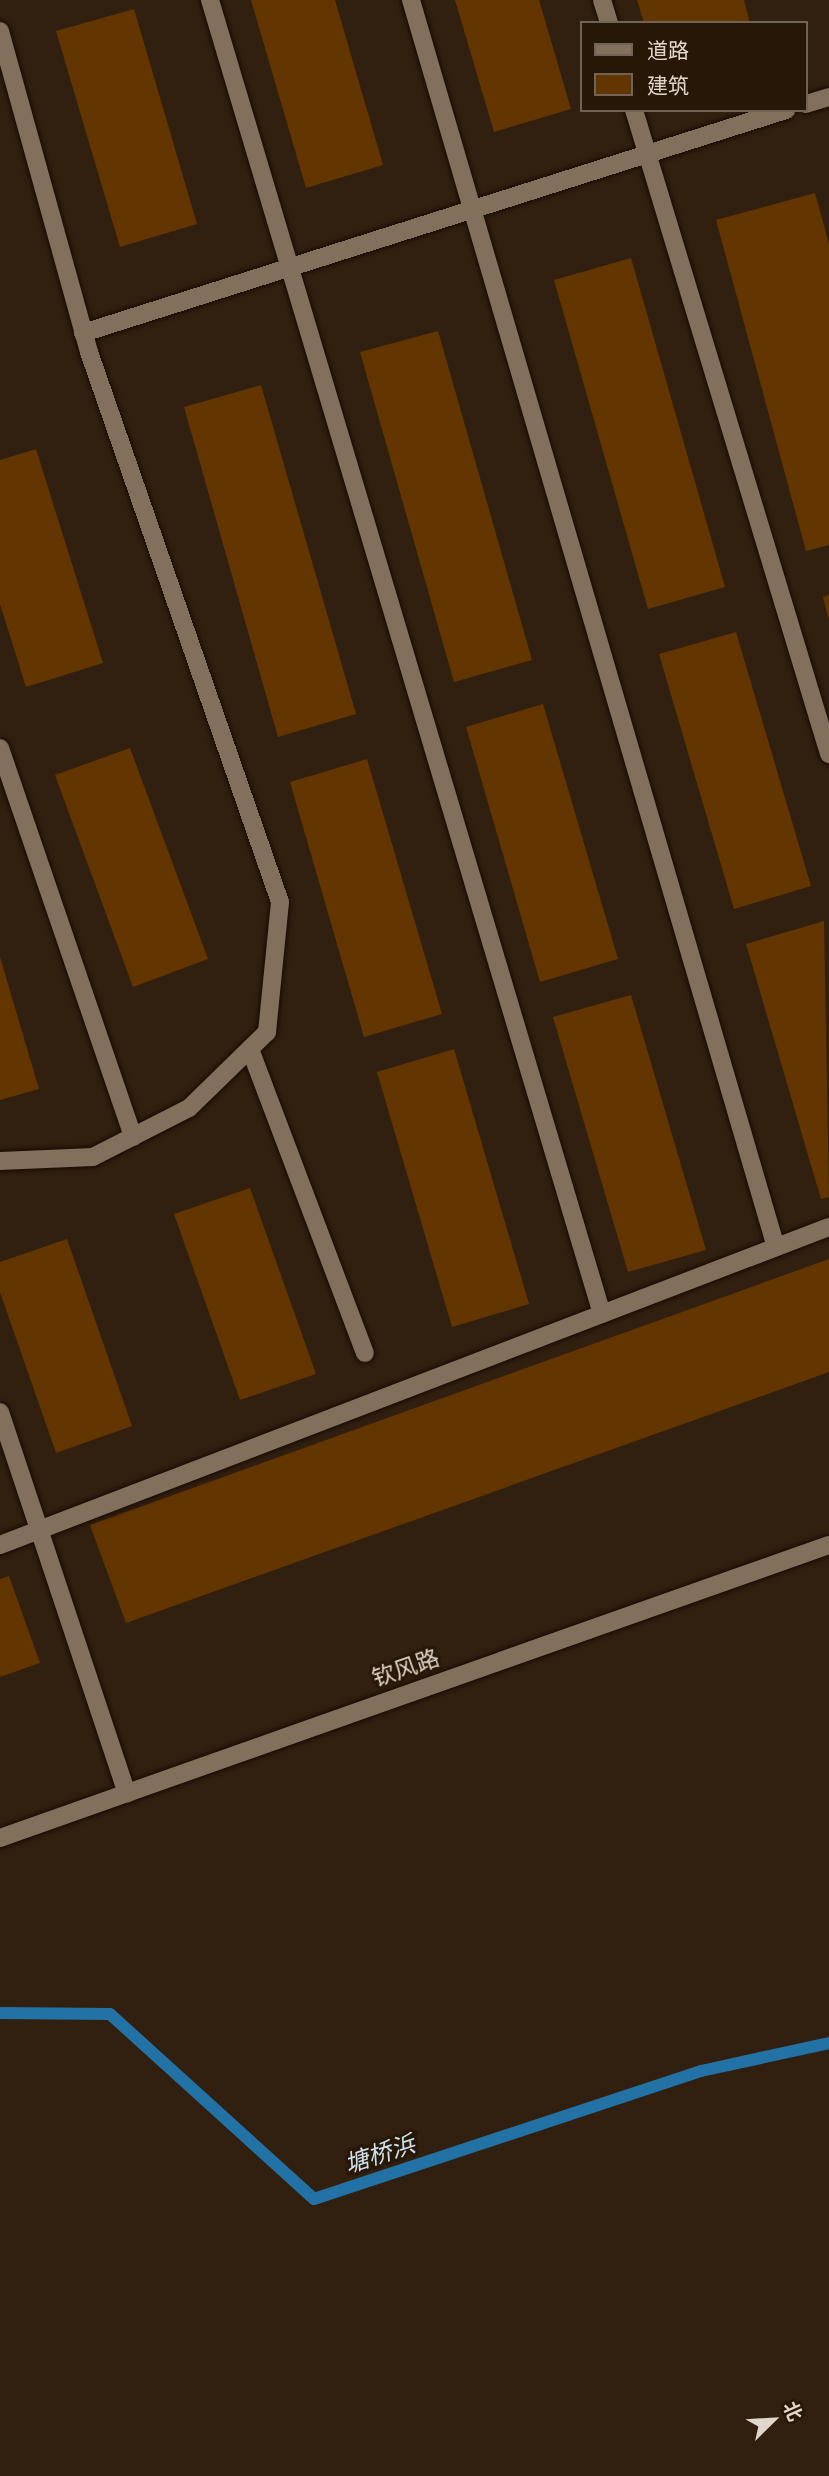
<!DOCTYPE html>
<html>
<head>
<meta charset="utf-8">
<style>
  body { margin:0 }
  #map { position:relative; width:829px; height:2476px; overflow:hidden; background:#312010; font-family:"Nunito Sans","Noto Sans SC",sans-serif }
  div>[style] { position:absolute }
  .stream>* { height:12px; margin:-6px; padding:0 6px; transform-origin:6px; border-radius:6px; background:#2372a6 }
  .building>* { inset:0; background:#633500 }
  .roads { filter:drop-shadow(0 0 2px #180a00) drop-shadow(0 0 2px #180a00) }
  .service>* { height:18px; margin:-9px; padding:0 9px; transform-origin:9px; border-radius:9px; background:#826f5c }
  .tertiary>* { height:18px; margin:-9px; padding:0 9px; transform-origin:9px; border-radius:9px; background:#826f5c }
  span { translate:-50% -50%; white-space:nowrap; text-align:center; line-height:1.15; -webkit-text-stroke:6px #271707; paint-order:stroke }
  .street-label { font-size:23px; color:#e1d6cb }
  .water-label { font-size:24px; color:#cde0ee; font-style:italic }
  .legend { position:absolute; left:580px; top:21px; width:228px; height:91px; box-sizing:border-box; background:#271707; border:2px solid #716355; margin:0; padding:9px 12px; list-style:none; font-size:21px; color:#e1d6cb }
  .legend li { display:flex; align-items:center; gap:14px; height:35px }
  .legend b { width:35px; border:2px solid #716355 }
  .north { position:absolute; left:738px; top:2385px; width:70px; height:70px; -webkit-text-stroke:5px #271707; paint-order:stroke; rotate:66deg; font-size:19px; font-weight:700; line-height:28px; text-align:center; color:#e1d6cb }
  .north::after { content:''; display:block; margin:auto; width:24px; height:32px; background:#e1d6cb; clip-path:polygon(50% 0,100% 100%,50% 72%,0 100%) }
</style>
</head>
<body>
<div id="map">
  <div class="stream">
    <div style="left:0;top:2013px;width:110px;rotate:0.5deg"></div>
    <div style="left:110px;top:2014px;width:275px;rotate:42.2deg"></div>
    <div style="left:314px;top:2199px;width:408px;rotate:-18.3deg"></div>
    <div style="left:701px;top:2071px;width:131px;rotate:-12.3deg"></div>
  </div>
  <div class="building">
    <div style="clip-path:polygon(251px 0,335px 0,383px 165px,306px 188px)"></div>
    <div style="clip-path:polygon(455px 0,539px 0,571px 109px,494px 132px)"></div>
    <div style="clip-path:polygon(637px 0,744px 0,750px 23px,644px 23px)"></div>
    <div style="clip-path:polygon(134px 9px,197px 224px,120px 247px,56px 31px)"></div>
    <div style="clip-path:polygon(815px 193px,829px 244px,829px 545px,806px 551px,716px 220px)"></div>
    <div style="clip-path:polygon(631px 258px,725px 587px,648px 609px,554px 280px)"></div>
    <div style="clip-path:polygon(438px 331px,532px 660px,454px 682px,360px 352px)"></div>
    <div style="clip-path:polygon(261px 385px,356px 714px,278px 737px,184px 407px)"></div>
    <div style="clip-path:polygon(36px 449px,103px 663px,26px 687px,0 604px,0 460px)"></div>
    <div style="clip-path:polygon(829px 595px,829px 617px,828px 617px,823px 597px)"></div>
    <div style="clip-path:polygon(736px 632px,811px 886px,734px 909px,659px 654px)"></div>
    <div style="clip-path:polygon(543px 704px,618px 959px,540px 982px,466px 727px)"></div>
    <div style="clip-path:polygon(130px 748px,208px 959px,133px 987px,55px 775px)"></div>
    <div style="clip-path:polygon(367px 759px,442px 1014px,364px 1037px,290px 782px)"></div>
    <div style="clip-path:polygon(824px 921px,829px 1197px,821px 1199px,746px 944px)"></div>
    <div style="clip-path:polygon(0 957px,39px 1089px,0 1100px)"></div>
    <div style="clip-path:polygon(631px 995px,706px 1250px,628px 1272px,553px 1017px)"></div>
    <div style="clip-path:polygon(454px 1049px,529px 1304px,452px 1327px,377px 1072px)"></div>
    <div style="clip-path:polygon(250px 1188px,316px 1374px,240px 1400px,174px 1214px)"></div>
    <div style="clip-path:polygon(67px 1239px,132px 1426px,56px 1453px,0 1292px,0 1262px)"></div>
    <div style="clip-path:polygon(829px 1259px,829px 1372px,126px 1623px,90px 1525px)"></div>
    <div style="clip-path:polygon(9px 1576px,40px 1663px,0 1677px,0 1579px)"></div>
  </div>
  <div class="roads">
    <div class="service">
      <div style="left:210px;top:0;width:1371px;rotate:73.39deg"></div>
      <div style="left:411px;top:0;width:1299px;rotate:73.69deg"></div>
      <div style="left:602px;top:0;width:24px;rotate:73deg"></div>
      <div style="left:0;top:31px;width:333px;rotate:74.5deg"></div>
      <div style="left:89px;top:352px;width:582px;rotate:70.85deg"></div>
      <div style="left:280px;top:902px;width:131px;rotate:95.7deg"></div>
      <div style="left:267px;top:1032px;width:109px;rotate:135.7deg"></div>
      <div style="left:189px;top:1108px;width:108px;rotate:153deg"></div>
      <div style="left:93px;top:1157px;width:93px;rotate:177.5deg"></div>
      <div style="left:806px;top:104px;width:24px;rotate:-17deg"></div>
      <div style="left:634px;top:110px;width:673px;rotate:73.15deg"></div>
      <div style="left:83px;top:333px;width:738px;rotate:-17.6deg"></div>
      <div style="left:0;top:748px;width:411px;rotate:71.1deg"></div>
      <div style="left:250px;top:1049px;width:325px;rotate:69.3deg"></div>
      <div style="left:0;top:1412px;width:402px;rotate:71.6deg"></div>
      <div style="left:0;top:1545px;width:888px;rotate:-20.99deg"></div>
    </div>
    <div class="tertiary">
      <div style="left:0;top:1838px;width:879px;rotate:-19.47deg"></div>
    </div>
  </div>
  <div class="street-label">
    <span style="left:406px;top:1669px;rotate:-19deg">钦风路</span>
  </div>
  <div class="water-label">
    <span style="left:380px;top:2155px;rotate:-18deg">塘桥浜</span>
  </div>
  <ul class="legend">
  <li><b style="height:9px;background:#826f5c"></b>道路</li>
  <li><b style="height:19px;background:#633500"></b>建筑</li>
  </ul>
  <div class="north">北</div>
</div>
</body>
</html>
